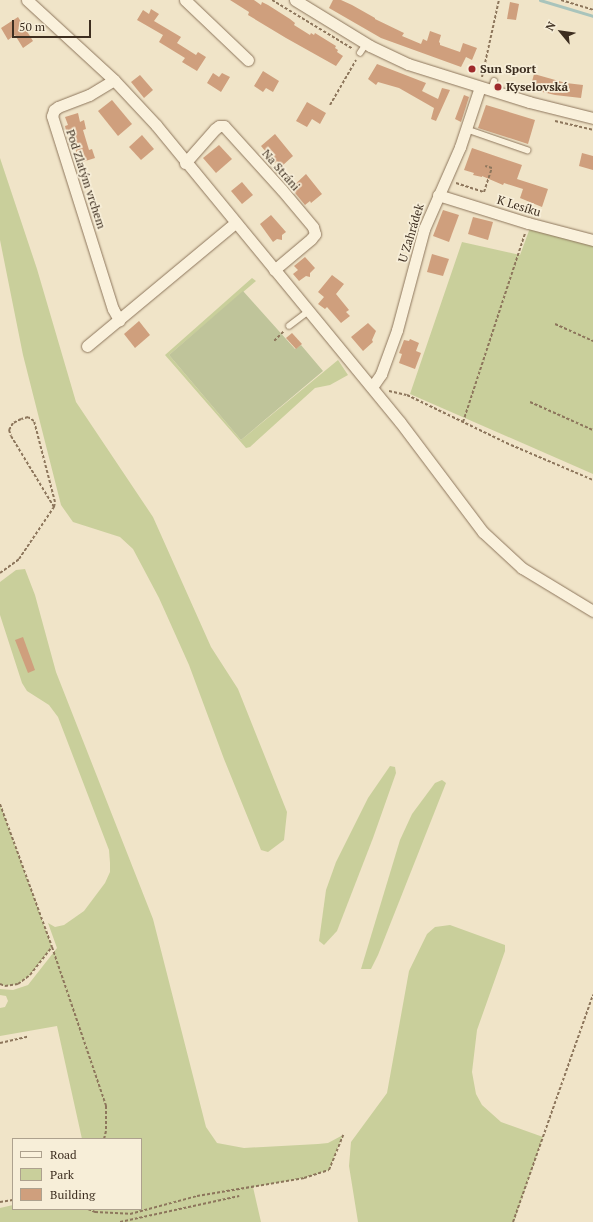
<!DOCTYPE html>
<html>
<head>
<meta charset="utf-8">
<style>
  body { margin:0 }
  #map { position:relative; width:593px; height:1222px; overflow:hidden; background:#f0e4c8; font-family:"PT Serif",serif }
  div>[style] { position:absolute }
  .green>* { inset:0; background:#c9cf9b }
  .cemetery>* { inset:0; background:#bfc49a }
  .stream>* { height:3px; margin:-1.5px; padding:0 1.5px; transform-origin:1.5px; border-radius:1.5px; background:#a9c4bc }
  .building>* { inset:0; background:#cf9f7d }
  .path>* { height:2px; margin-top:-1px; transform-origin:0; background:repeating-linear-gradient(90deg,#8d765c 0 3px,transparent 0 5px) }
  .roads { filter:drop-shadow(0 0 1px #8d765c) drop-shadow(0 0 1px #8d765c) }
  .service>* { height:5.5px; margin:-2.75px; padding:0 2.75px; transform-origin:2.75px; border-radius:2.75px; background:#faf1dc }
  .minor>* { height:11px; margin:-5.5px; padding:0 5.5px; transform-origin:5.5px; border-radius:5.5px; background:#faf1dc }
  .dots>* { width:11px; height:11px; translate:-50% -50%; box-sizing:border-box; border:2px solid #f7eed8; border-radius:50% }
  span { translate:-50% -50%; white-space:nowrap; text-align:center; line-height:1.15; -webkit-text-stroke:3.5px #f7eed8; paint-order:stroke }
  .poi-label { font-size:12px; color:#3d2e20; font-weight:700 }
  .left { translate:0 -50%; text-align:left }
  .street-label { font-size:12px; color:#3d2e20 }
  .legend { position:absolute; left:12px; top:1138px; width:130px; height:72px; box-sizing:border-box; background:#f7eed8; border:1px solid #ada18e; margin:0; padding:5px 7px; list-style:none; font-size:12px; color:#3d2e20 }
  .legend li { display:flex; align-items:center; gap:8px; height:20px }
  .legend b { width:20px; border:1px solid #ada18e }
  .north { position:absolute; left:541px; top:12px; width:40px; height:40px; -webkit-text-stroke:3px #f7eed8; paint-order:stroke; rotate:299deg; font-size:11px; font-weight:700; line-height:16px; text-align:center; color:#3d2e20 }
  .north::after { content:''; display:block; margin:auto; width:14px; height:18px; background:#3d2e20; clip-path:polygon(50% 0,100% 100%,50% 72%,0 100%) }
  .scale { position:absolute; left:12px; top:20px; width:79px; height:18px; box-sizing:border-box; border:2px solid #3d2e20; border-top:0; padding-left:5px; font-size:12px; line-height:14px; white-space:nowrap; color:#3d2e20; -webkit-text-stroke:3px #f7eed8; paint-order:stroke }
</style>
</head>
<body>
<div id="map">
  <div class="green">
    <div style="clip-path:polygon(0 158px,37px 269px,76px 402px,153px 517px,211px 647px,238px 689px,287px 812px,284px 840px,268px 852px,261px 850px,224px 759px,189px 665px,159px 598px,133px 549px,120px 537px,73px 522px,61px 505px,23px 355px,0 240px)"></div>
    <div style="clip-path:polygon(530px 228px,593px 245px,593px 474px,410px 394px,462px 242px,520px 255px)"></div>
    <div style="clip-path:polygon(252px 278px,256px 281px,169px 355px,241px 440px,338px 360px,348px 375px,330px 385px,315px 388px,250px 447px,246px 448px,165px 355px)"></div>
    <div style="clip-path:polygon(25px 569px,35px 595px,56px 672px,153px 919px,206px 1127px,217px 1143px,244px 1148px,318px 1144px,328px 1143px,343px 1135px,329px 1170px,304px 1178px,253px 1187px,261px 1222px,0 1222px,0 1208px,13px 1205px,13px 1209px,141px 1209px,141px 1139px,82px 1139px,57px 1026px,0 1036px,0 1008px,5px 1007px,8px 1001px,6px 996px,0 995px,0 989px,13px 990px,28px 985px,57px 948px,48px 923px,55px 927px,64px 925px,84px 911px,105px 883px,110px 872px,110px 863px,109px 850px,58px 717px,49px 705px,27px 691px,22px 683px,0 615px,0 582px,16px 570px)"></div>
    <div style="clip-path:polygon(390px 766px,395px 767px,396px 773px,373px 838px,337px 931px,324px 945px,319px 941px,326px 890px,336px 862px,368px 798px)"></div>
    <div style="clip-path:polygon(442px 780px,446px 783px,378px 955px,371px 969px,361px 969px,400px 840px,412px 814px,435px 783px)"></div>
    <div style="clip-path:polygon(0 804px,52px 947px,30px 975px,18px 984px,5px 986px,0 984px)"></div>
    <div style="clip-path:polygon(450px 925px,505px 945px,505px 951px,477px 1030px,472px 1072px,476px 1094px,482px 1105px,501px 1122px,543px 1137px,514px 1222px,358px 1222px,349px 1166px,351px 1142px,387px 1093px,409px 971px,427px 934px,435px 927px)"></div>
  </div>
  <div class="cemetery">
    <div style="clip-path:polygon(243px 291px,295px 349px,301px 345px,323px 371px,241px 440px,169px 355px)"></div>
  </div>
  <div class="stream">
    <div style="left:540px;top:0;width:55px;rotate:16.8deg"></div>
  </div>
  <div class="building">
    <div style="clip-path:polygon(230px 0,254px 0,261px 5px,262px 2px,268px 5px,290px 19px,295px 23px,294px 25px,310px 35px,311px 33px,314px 35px,315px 33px,336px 46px,335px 48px,338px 50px,337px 52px,343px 56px,336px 66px,286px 38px,248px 15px,249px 12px)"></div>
    <div style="clip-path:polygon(333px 0,341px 0,352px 5px,375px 18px,375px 19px,404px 33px,402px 36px,421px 44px,423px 39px,427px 41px,430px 31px,441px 35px,439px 42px,440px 43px,440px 45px,460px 52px,463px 43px,477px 48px,472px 60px,466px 57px,461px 67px,381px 38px,329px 8px)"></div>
    <div style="clip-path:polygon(510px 2px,519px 4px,516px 20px,507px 19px)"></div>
    <div style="clip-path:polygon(151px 9px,159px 14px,154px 21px,181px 37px,177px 43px,196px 55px,198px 52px,206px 57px,197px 71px,182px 62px,185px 58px,159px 42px,163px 35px,137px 20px,143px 10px,149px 14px)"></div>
    <div style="clip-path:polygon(18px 17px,33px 41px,23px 48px,15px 35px,8px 40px,1px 28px)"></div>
    <div style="clip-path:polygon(377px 64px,426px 83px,422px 91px,438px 99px,442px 88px,450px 90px,436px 121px,431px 119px,434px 108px,399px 88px,378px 82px,376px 85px,368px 79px)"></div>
    <div style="clip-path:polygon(263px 71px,279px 81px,273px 92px,266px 88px,263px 92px,254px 86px)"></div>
    <div style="clip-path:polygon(213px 73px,219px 77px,222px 73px,230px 77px,221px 92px,207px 83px)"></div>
    <div style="clip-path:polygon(534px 74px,566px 83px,583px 85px,581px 98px,555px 95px,530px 89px)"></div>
    <div style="clip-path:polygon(140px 75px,153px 90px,144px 98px,131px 82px)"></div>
    <div style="clip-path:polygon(464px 95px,469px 97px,461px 122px,455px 119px)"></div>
    <div style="clip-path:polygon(112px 100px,132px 124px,118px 136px,98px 111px)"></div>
    <div style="clip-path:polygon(307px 102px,326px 113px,320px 124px,312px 119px,307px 127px,296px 121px)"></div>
    <div style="clip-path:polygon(486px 105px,535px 120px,528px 144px,478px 128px)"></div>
    <div style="clip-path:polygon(78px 113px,80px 122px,84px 120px,86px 129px,83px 130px,89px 150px,92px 149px,95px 158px,76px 164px,74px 155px,77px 154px,71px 134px,67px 135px,65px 126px,68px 125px,65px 117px)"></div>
    <div style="clip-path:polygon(275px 134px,293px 156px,282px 166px,277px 161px,275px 163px,261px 146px)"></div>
    <div style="clip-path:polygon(142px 135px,154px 149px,141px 160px,129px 147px)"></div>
    <div style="clip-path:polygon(219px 145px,232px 159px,216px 173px,203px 158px)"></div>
    <div style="clip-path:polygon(472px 148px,522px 165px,517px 179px,548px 189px,542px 207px,520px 198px,523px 189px,504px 183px,503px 185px,482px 176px,482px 177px,473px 175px,474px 173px,464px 170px)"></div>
    <div style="clip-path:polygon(582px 153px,593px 156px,593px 170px,579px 166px)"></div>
    <div style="clip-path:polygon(306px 174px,322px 194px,311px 203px,310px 201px,305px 205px,291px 188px)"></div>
    <div style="clip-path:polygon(242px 182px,253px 195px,242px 204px,231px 191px)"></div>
    <div style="clip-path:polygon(443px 210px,459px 215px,449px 242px,433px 236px)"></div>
    <div style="clip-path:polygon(271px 215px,286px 232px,282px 235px,282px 240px,277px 239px,273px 242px,260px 224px)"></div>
    <div style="clip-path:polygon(473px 217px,493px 222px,488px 240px,468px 234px)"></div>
    <div style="clip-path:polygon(432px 254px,449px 259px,443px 276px,427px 272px)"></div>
    <div style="clip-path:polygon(305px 257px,315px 268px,310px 273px,310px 277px,306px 276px,299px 281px,293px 274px,298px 270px,294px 266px)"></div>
    <div style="clip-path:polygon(332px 275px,344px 284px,336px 294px,349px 310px,346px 312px,350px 316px,341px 323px,327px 307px,325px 309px,318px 304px,324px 297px,318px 292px)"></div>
    <div style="clip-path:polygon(139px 321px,150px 335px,135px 348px,124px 334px)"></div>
    <div style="clip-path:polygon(368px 323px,376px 331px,372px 340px,373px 342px,363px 351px,351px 337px)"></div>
    <div style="clip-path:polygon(292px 333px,302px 344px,296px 349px,286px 338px)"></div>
    <div style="clip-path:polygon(410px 339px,419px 343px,416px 351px,421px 353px,415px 369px,399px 363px,402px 354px,399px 353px,404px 340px,409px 341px)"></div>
    <div style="clip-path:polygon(23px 637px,35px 670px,28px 673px,15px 640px)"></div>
  </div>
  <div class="path">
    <div style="left:272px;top:0;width:95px;rotate:31.2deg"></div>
    <div style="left:561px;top:0;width:34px;rotate:17deg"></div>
    <div style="left:482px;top:77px;width:79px;rotate:-77.6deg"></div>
    <div style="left:330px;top:105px;width:52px;rotate:-60deg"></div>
    <div style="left:555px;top:121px;width:39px;rotate:13deg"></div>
    <div style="left:456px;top:183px;width:29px;rotate:18deg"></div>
    <div style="left:484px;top:192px;width:25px;rotate:-72deg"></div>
    <div style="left:492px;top:168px;width:7px;rotate:-164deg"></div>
    <div style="left:555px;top:324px;width:42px;rotate:24.1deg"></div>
    <div style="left:274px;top:341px;width:14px;rotate:-45deg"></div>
    <div style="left:389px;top:391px;width:18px;rotate:13deg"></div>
    <div style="left:407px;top:395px;width:115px;rotate:25.7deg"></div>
    <div style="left:511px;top:445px;width:89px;rotate:23.1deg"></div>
    <div style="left:530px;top:402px;width:69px;rotate:24deg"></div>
    <div style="left:463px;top:422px;width:199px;rotate:-71.8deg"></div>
    <div style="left:0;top:573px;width:24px;rotate:-36deg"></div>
    <div style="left:19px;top:559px;width:63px;rotate:-56.1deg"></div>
    <div style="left:54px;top:507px;width:5px;rotate:-79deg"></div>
    <div style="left:55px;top:502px;width:84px;rotate:-104.5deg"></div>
    <div style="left:34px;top:421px;width:7px;rotate:-146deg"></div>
    <div style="left:28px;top:417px;width:7px;rotate:164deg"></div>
    <div style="left:21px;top:419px;width:9px;rotate:153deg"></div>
    <div style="left:13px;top:423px;width:8px;rotate:120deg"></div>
    <div style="left:9px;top:430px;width:6px;rotate:72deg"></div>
    <div style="left:11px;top:436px;width:83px;rotate:58.8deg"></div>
    <div style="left:0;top:804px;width:152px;rotate:70deg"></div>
    <div style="left:52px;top:947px;width:168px;rotate:71.2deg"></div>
    <div style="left:106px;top:1106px;width:25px;rotate:90deg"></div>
    <div style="left:106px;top:1131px;width:8px;rotate:104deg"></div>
    <div style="left:0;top:984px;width:5px;rotate:22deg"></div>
    <div style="left:5px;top:986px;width:13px;rotate:-9deg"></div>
    <div style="left:18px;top:984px;width:15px;rotate:-37deg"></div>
    <div style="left:30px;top:975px;width:36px;rotate:-52deg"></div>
    <div style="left:0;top:1043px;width:28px;rotate:-13deg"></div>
    <div style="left:0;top:1202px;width:13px;rotate:-9deg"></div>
    <div style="left:88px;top:1209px;width:8px;rotate:23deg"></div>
    <div style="left:95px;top:1212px;width:35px;rotate:3deg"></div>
    <div style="left:130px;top:1214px;width:69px;rotate:-15deg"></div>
    <div style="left:197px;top:1196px;width:109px;rotate:-9.5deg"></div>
    <div style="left:304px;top:1178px;width:26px;rotate:-18deg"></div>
    <div style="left:329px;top:1170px;width:38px;rotate:-68deg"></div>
    <div style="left:120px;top:1222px;width:122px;rotate:-12.3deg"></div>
    <div style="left:513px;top:1222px;width:241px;rotate:-70.6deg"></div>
  </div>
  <div class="roads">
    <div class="service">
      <div style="left:360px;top:53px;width:11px;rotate:-56deg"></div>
      <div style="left:491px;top:91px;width:10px;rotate:-73deg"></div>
      <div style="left:466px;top:129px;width:65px;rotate:19deg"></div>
      <div style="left:289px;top:326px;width:25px;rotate:-37deg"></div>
    </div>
    <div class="minor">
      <div style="left:27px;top:0;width:118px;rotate:42.6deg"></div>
      <div style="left:114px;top:80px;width:62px;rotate:47deg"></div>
      <div style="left:156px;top:125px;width:384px;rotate:50.6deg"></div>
      <div style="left:400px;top:422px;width:138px;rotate:53deg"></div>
      <div style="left:483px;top:532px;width:53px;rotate:42.7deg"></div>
      <div style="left:522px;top:568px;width:83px;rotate:31.2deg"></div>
      <div style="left:185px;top:0;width:87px;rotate:43.6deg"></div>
      <div style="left:295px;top:0;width:88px;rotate:31.5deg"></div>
      <div style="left:370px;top:46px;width:42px;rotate:25.3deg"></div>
      <div style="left:408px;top:64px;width:127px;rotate:17.4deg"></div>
      <div style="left:529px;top:102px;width:66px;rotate:14deg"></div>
      <div style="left:114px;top:80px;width:29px;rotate:149deg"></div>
      <div style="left:89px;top:95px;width:33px;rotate:159deg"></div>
      <div style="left:58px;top:107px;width:5px;rotate:143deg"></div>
      <div style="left:54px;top:110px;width:6px;rotate:108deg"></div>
      <div style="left:52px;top:116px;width:202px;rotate:72.5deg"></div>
      <div style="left:113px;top:309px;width:13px;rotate:61deg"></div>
      <div style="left:185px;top:163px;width:45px;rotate:-48.6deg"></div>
      <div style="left:215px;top:129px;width:5px;rotate:-37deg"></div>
      <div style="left:219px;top:126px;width:5px"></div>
      <div style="left:224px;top:126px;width:86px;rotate:47.8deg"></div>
      <div style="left:282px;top:190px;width:48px;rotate:50deg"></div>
      <div style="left:313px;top:227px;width:7px;rotate:74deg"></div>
      <div style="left:315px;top:234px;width:6px;rotate:129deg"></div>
      <div style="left:311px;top:239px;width:48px;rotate:140deg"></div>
      <div style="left:438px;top:195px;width:94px;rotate:17.3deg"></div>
      <div style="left:528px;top:223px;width:67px;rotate:14.7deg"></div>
      <div style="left:87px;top:346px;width:192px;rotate:-39.7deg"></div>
      <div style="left:372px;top:387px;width:16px;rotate:-55deg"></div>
      <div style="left:381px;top:374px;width:47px;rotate:-70deg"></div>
      <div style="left:397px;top:330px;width:105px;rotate:-75deg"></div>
      <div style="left:424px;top:229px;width:90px;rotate:-66.3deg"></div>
      <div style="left:460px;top:147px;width:63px;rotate:-71.6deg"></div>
    </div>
  </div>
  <div class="dots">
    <div style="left:472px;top:69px;background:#9e2a2b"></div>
    <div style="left:498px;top:87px;background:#9e2a2b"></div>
  </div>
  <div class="poi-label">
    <span class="left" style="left:480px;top:69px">Sun Sport</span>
    <span class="left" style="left:506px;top:87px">Kyselovská</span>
  </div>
  <div class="street-label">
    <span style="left:281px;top:170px;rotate:49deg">Na Stráni</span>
    <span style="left:86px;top:179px;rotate:72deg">Pod Zlatým vrchem</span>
    <span style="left:519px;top:206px;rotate:17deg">K Lesíku</span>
    <span style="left:411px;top:233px;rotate:-73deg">U Zahrádek</span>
  </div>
  <ul class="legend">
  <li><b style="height:5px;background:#faf1dc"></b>Road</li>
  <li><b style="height:11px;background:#c9cf9b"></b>Park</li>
  <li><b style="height:11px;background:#cf9f7d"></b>Building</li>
  </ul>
  <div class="north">N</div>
  <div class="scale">50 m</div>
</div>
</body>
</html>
